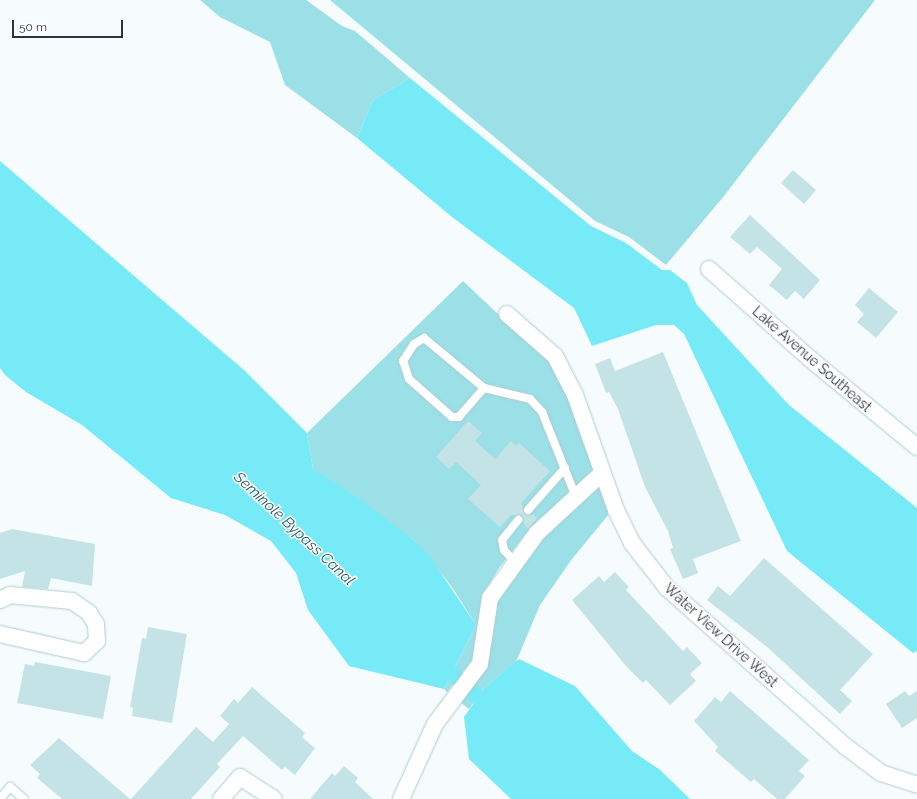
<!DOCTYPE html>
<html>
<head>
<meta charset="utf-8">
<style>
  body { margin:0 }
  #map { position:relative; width:917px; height:799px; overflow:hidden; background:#f6fcfd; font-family:Raleway,sans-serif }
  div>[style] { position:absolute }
  .green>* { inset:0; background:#9bdfe7 }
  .water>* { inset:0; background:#76eaf6 }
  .canal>* { height:15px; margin:-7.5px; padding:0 7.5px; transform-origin:7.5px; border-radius:7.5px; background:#76eaf6 }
  .building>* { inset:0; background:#c4e3e7 }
  .roads { filter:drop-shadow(0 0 1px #aecccf) drop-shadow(0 0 1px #aecccf) }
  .lane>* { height:8px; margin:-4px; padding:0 4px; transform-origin:4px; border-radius:4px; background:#fff }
  .street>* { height:16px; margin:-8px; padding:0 8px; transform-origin:8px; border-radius:8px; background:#fff }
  span { translate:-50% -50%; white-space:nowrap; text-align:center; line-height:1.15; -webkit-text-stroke:3px #fff; paint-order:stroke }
  .street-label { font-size:14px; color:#293537 }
  .water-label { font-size:15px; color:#285b60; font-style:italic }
  .scale { position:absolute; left:12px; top:20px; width:111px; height:18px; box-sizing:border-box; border:2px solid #293537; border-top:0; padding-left:5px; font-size:12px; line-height:14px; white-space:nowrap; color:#293537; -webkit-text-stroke:3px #fff; paint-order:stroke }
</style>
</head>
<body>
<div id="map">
  <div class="green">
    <div style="clip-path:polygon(200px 0,306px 0,342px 26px,355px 31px,410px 78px,373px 100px,357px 138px,285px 85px,270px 42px,220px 17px)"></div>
    <div style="clip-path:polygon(330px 0,875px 0,724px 196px,666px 265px,629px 237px,595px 221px)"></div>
    <div style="clip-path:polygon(463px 281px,548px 361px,568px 398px,593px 470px,531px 527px,499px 568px,482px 596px,472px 660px,447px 692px,444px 689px,476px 625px,452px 587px,415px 541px,313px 469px,307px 433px)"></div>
    <div style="clip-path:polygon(599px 487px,609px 514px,572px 559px,540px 605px,516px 662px,485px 687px,469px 709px,460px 702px,487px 668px,498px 602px,543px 539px)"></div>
  </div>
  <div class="water">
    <div style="clip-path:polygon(410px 78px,591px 226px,626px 243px,662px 270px,670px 270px,687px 283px,697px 305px,789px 405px,917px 508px,917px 651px,913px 653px,787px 551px,684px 334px,674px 325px,656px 325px,592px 346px,574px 308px,452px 217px,357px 138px,373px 100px)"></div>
    <div style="clip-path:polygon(0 161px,244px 370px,307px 433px,313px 469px,360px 499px,415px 541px,430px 557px,476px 625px,444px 689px,349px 666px,308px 610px,296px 573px,271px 541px,225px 515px,171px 498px,82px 425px,26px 392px,5px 375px,0 368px)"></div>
    <div style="clip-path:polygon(519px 659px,575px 686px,632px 751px,659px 769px,690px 799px,511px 799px,469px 759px,464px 717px,485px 687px)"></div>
  </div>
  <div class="canal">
    <div style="left:437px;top:660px;width:76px;rotate:42.3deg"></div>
  </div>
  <div class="building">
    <div style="clip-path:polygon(793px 170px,816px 190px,804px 204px,781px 183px)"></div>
    <div style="clip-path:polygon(750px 215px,820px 280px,804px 299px,795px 291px,787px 300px,769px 285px,782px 269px,757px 247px,750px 254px,730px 237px)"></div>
    <div style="clip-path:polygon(869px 288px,898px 312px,876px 338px,857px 322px,864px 314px,855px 305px)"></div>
    <div style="clip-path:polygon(663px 352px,741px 541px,693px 559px,698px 573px,683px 579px,670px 549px,673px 548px,668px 531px,645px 487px,618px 409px,609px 392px,606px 393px,595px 364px,610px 358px,615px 371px)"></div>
    <div style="clip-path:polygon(468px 421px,482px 433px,475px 441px,495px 459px,511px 441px,516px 446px,519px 443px,550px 471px,521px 503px,525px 514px,532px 514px,537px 518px,528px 529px,518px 515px,511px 515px,500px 527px,468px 499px,481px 485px,456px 462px,449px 469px,436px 457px)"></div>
    <div style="clip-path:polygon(12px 529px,95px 544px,92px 586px,51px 578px,48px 589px,22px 587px,25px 571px,0 579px,0 533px)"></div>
    <div style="clip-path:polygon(764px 558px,873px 654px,840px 690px,852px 701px,840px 714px,766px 646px,707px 600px,718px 586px,730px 596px)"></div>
    <div style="clip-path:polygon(615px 572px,629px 587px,626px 590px,683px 651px,687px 647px,702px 663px,690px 674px,696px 681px,670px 705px,646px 680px,643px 683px,626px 666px,572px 600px,599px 576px,604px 582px)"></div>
    <div style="clip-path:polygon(148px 627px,187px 634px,172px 723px,132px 716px,133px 708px,130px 707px,142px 638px,146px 639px)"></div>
    <div style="clip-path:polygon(35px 662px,111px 676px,103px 719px,17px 703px,25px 664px,34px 666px)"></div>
    <div style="clip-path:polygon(252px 687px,305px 733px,302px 737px,315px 748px,295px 775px,285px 767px,282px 770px,243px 736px,217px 764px,220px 767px,191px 799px,131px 799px,196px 727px,213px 742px,229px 724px,220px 716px,234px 699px,238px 703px)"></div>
    <div style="clip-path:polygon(730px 691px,809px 760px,799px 771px,805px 776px,785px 799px,777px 799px,754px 779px,751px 782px,715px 751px,718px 747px,694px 721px,715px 697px,721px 702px)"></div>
    <div style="clip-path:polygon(905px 691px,909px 696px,917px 691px,917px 718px,902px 728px,886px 704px)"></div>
    <div style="clip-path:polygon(59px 738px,130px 799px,62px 799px,37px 778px,40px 774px,30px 765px)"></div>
    <div style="clip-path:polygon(344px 766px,358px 778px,355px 782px,373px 799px,310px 799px,332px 773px,335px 776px)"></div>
  </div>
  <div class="roads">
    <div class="lane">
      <div style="left:484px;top:388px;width:38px;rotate:131deg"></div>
      <div style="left:459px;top:417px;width:7px;rotate:180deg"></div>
      <div style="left:452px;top:417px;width:57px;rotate:-138.5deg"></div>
      <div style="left:409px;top:379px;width:19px;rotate:-108deg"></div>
      <div style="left:403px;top:361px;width:20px;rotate:-57deg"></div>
      <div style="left:414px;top:344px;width:12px;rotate:-31deg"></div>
      <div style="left:424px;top:338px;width:78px;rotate:39.8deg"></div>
      <div style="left:484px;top:388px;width:47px;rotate:13.4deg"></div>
      <div style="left:530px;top:399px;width:18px;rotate:47deg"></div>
      <div style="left:542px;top:412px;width:92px;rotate:68.2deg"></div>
      <div style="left:528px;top:510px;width:56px;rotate:-48.6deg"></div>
      <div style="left:515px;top:562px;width:16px;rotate:-133deg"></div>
      <div style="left:504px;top:550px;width:10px;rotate:-101deg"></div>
      <div style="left:502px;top:540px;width:26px;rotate:-51deg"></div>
      <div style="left:0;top:799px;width:16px;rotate:-50deg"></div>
      <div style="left:10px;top:787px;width:18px;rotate:41deg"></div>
    </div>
    <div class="street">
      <div style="left:709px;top:269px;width:143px;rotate:41.6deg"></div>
      <div style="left:816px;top:364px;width:131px;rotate:39.4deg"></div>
      <div style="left:507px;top:314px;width:64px;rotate:41.2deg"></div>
      <div style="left:555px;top:356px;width:44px;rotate:62.9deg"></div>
      <div style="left:575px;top:395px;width:122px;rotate:70.4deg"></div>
      <div style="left:616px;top:510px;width:37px;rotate:64deg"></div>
      <div style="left:632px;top:543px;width:57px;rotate:52.1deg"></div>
      <div style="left:667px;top:588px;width:238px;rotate:41.6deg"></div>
      <div style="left:845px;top:746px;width:45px;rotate:36.9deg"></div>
      <div style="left:881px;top:773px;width:38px;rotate:18deg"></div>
      <div style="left:0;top:600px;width:11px;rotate:-27deg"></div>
      <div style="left:10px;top:595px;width:62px;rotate:5.5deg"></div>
      <div style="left:72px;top:601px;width:21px;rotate:35deg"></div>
      <div style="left:89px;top:613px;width:13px;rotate:58deg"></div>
      <div style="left:96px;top:624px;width:17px;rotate:87deg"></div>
      <div style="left:97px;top:641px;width:18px;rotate:137deg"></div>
      <div style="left:84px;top:653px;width:86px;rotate:-167.3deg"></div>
      <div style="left:221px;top:799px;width:29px;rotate:-49deg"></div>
      <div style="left:240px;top:777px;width:40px;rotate:32.9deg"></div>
      <div style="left:401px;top:799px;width:82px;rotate:-65.6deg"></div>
      <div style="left:435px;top:724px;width:75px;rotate:-53.1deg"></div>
      <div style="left:480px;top:664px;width:67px;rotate:-81.4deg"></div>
      <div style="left:490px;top:598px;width:80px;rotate:-54.1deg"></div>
      <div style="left:537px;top:533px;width:88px;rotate:-42.7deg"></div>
    </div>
  </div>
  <div class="street-label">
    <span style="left:812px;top:359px;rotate:41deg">Lake Avenue Southeast</span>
    <span style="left:721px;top:635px;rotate:42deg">Water View Drive West</span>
  </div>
  <div class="water-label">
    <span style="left:294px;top:529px;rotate:43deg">Seminole Bypass Canal</span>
  </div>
  <div class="scale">50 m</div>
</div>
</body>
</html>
